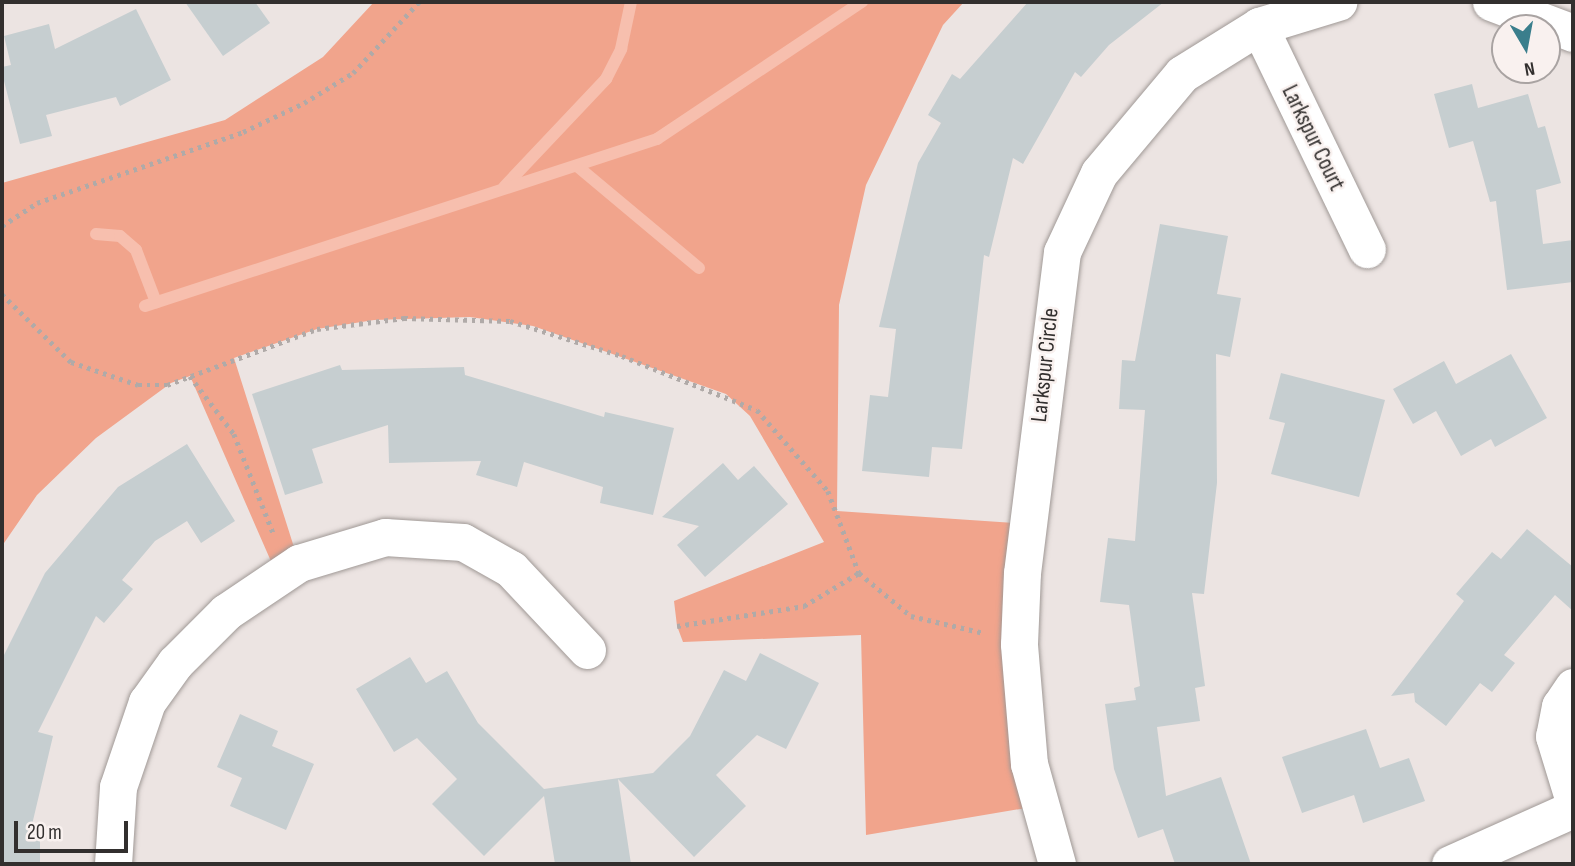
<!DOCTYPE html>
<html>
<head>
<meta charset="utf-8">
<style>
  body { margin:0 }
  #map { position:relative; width:1575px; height:866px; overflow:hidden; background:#ece4e2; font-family:"Sofia Sans Condensed",sans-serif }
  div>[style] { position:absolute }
  .green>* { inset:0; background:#f1a48c }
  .stream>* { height:12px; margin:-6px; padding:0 6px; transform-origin:6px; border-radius:6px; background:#f7bfae }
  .building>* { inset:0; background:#c6ced0 }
  .path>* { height:4.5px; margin-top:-2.25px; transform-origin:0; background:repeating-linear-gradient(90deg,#b0aaa8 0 3.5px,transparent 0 8.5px) }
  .roads { filter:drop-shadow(0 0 2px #a09996) drop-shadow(0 0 2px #a09996) }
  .minor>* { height:37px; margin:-18.5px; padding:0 18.5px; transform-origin:18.5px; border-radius:18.5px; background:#fff }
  span { translate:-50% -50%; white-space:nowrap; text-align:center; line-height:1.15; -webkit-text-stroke:5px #f9f1ef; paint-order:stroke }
  .street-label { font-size:23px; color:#322f2e }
  .frame { position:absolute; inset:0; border:4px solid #322f2e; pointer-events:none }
  .north { position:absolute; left:1491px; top:14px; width:70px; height:70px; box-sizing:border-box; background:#f9f1ef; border:2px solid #a9a3a2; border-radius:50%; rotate:170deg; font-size:19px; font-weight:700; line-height:28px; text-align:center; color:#322f2e }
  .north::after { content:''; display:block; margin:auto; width:24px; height:32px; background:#3a7e8c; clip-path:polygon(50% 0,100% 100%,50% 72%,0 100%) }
  .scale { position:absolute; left:14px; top:821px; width:114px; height:32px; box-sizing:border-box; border:4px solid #322f2e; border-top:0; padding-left:9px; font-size:21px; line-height:24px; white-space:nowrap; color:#322f2e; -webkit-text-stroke:5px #f9f1ef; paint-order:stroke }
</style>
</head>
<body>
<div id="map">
  <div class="green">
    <div style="clip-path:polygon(374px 2px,964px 2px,943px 25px,866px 185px,839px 305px,837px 511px,1028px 524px,1038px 806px,866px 835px,861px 635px,683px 642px,677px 626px,674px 601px,824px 542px,750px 416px,726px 394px,533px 326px,470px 317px,374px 320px,317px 329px,234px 358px,299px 563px,277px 575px,190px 376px,171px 383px,96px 438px,37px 495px,2px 546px,2px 183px,225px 120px,323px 57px)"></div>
  </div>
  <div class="stream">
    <div style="left:577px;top:166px;width:159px;rotate:39.9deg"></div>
    <div style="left:504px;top:187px;width:149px;rotate:-46.6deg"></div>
    <div style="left:606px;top:79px;width:34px;rotate:-63deg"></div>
    <div style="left:621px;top:49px;width:48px;rotate:-78deg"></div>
    <div style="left:96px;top:234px;width:24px;rotate:5deg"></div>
    <div style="left:120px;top:236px;width:21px;rotate:41deg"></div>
    <div style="left:136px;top:250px;width:56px;rotate:69deg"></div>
    <div style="left:145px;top:306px;width:539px;rotate:-18.06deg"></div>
    <div style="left:657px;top:139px;width:247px;rotate:-33.8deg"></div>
  </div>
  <div class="building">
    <div style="clip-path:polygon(185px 2px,255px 2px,270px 23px,223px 56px)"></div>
    <div style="clip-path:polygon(1028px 2px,1164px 2px,1109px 45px,1081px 77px,1075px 72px,1023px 164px,1013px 158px,989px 257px,984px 255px,962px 449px,932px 447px,929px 477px,862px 471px,870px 395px,888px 397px,896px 329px,879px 327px,918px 163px,941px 123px,928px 115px,952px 74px,960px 79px)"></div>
    <div style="clip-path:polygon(136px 9px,171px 80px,120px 106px,116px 97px,46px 115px,52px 136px,20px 144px,2px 73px,2px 67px,11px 65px,4px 36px,49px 24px,55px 49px)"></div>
    <div style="clip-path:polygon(1472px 84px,1478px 108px,1528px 94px,1538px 128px,1545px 126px,1561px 183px,1536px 190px,1543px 244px,1573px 240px,1573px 282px,1507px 290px,1496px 201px,1490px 202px,1473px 141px,1449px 148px,1434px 94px)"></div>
    <div style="clip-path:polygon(1160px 224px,1228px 236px,1217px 294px,1241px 298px,1230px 357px,1216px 354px,1217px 483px,1204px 594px,1192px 593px,1205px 686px,1195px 688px,1200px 721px,1157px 727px,1166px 796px,1221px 777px,1251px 864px,1175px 864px,1163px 829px,1138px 838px,1114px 769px,1105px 704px,1136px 700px,1134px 688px,1140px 686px,1129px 605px,1100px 602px,1108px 538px,1135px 541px,1145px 410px,1119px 409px,1122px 360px,1135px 361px)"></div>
    <div style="clip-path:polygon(1511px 354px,1547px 418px,1495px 447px,1491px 439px,1461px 456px,1436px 411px,1413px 424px,1393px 389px,1444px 361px,1456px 384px)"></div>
    <div style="clip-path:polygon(340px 365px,342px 370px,464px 367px,465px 375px,604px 417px,605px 412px,674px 428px,653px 515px,600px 503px,603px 487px,524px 462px,517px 487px,476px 475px,481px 461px,389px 463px,388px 425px,312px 449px,323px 483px,285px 495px,252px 394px)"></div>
    <div style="clip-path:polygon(1281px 373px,1385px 400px,1359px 497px,1271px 474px,1285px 423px,1269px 419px)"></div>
    <div style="clip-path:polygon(187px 444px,235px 521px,201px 543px,187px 521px,155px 541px,122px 580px,133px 589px,104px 623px,96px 616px,38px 732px,53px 736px,31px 829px,40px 829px,40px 864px,2px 864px,2px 659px,45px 573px,118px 487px)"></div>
    <div style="clip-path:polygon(723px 463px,738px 480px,754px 466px,788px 504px,705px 577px,677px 545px,699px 526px,662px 517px)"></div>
    <div style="clip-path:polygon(1527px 529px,1573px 567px,1573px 611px,1555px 595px,1504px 655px,1515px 663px,1492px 692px,1480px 683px,1446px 726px,1415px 702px,1414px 693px,1391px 696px,1464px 601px,1456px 594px,1492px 552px,1501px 559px)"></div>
    <div style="clip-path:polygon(760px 653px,819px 683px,786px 749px,757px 735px,716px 775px,746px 806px,694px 857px,618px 779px,631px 864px,555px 864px,544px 796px,484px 856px,432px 804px,457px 779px,417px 738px,394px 752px,356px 689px,410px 657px,426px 683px,447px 671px,478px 723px,544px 789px,653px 773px,690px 736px,724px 670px,746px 681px)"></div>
    <div style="clip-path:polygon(240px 714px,278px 731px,272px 746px,314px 764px,286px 830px,230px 806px,242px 778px,217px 767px)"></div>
    <div style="clip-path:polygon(1366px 729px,1380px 768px,1409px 758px,1425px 801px,1363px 823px,1354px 795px,1302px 813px,1282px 757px)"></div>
  </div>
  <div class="path">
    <div style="left:2px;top:226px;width:42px;rotate:-33.3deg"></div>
    <div style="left:37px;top:203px;width:218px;rotate:-19deg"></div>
    <div style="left:243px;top:132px;width:68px;rotate:-25.4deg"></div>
    <div style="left:304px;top:103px;width:57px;rotate:-31.5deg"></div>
    <div style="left:353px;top:73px;width:97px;rotate:-47.1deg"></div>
    <div style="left:2px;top:294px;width:97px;rotate:44.6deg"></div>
    <div style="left:71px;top:362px;width:71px;rotate:18.9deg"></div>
    <div style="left:138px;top:385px;width:29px"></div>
    <div style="left:167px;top:385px;width:160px;rotate:-20.5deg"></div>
    <div style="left:317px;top:329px;width:88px;rotate:-7.2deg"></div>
    <div style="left:404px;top:318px;width:106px;rotate:1.6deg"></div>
    <div style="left:510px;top:321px;width:117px;rotate:17.4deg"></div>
    <div style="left:622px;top:356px;width:145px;rotate:21.8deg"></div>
    <div style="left:757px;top:410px;width:108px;rotate:48.8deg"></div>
    <div style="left:828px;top:491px;width:88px;rotate:69.3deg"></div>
    <div style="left:859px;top:573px;width:67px;rotate:39.6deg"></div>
    <div style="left:911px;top:616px;width:75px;rotate:13.1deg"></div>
    <div style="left:190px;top:376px;width:73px;rotate:52.8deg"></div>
    <div style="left:234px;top:434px;width:109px;rotate:68.4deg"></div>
    <div style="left:677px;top:626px;width:129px;rotate:-8.9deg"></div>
    <div style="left:804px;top:606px;width:64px;rotate:-31deg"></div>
  </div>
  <div class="roads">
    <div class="minor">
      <div style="left:1491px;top:2px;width:88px;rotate:20.7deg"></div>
      <div style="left:1259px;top:26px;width:248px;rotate:64.2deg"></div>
      <div style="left:1573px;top:687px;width:23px;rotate:124deg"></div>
      <div style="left:1560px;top:706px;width:31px;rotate:101deg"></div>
      <div style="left:1554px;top:736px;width:65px;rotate:73deg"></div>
      <div style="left:113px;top:864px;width:77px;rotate:-86.3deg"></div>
      <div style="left:118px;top:787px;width:90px;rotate:-71.2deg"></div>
      <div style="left:147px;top:702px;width:48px;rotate:-54.3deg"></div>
      <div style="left:175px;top:663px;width:72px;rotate:-45deg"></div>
      <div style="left:226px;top:612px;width:88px;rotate:-33.9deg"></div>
      <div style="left:299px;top:563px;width:90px;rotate:-16.8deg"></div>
      <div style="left:385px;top:537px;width:78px;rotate:3.7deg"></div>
      <div style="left:463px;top:542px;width:55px;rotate:29.4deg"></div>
      <div style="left:511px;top:569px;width:111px;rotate:46.8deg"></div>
      <div style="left:1057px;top:864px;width:104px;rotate:-105.6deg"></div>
      <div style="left:1029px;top:764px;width:120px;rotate:-94.8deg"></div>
      <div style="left:1019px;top:644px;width:71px;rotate:-87.6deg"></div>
      <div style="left:1022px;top:573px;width:323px;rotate:-82.9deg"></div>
      <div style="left:1062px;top:252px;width:87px;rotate:-64.9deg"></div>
      <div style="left:1099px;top:173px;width:129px;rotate:-50deg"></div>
      <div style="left:1182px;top:74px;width:91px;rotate:-31.9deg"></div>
      <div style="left:1259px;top:26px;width:83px;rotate:-16.9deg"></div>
      <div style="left:1450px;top:864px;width:135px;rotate:-24.1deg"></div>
    </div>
  </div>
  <div class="street-label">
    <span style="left:1313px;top:138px;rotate:64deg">Larkspur Court</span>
    <span style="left:1045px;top:365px;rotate:-84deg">Larkspur Circle</span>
  </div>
  <div class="frame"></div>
  <div class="north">N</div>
  <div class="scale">20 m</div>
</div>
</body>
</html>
